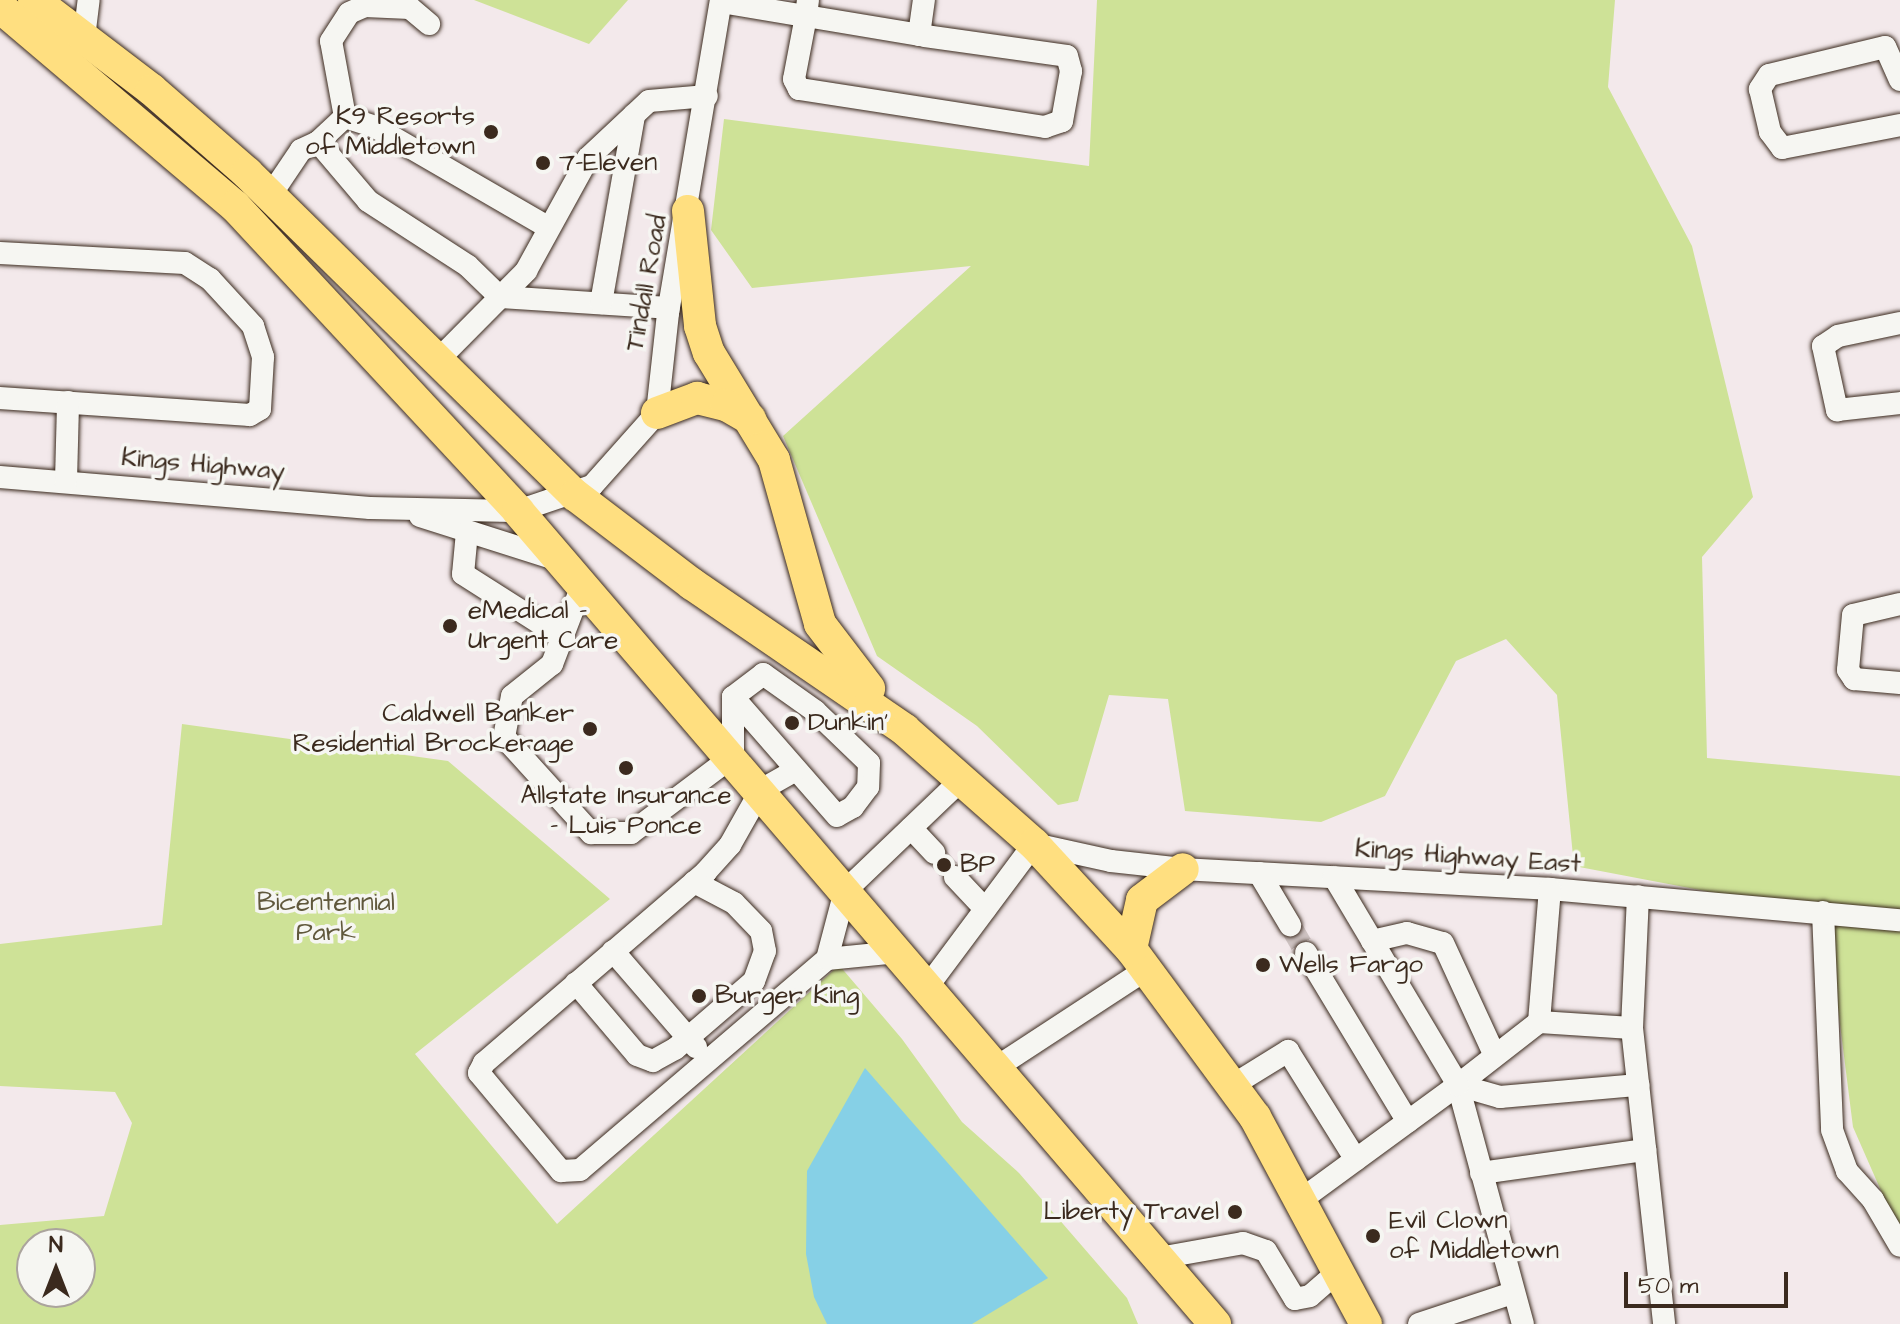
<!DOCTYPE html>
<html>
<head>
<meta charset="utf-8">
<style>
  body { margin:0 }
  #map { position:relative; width:1900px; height:1324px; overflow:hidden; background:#f3e9eb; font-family:"Architects Daughter",sans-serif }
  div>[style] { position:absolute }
  .green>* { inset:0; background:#cee297 }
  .water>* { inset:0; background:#86d0e6 }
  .minor-tunnel>* { height:22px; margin-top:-11px; transform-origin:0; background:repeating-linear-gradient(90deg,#cec3c2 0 22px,transparent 0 33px) }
  .roads { filter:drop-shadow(0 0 2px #3b2a1e) drop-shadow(0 0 2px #3b2a1e) }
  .minor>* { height:22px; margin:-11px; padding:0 11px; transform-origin:11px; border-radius:11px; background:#f6f6f2 }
  .highway>* { height:32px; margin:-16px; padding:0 16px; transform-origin:16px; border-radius:16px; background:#ffdf80 }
  .dots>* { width:22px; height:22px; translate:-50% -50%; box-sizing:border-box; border:4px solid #f6f6f2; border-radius:50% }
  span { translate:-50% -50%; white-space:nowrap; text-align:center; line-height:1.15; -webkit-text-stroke:7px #f6f6f2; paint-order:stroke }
  .poi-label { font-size:26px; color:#3b2a1e }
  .right { translate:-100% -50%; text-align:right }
  .left { translate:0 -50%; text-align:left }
  .street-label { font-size:26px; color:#3b2a1e }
  .park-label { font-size:26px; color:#60583c }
  .north { position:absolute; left:16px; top:1228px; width:80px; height:80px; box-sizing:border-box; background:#f6f6f2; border:2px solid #aba49d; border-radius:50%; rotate:0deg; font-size:22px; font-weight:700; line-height:32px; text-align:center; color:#3b2a1e }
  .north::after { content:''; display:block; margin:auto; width:28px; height:36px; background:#3b2a1e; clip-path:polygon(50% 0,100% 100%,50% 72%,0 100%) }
  .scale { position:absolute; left:1624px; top:1272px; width:164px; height:36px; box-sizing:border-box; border:4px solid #3b2a1e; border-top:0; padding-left:10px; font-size:24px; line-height:28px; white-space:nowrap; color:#3b2a1e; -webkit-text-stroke:6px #f6f6f2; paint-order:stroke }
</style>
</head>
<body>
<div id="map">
  <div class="green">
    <div style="clip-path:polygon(474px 0,628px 0,589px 44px)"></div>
    <div style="clip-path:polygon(1097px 0,1615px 0,1608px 87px,1692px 246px,1753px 497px,1702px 557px,1707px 758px,1900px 776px,1900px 1234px,1853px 1127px,1826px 914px,1574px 866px,1557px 695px,1506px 639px,1456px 661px,1385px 796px,1321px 822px,1185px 811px,1168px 699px,1109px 695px,1078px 801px,1058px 805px,977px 726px,877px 656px,783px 436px,971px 266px,752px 288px,711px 230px,724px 119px,1089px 166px)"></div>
    <div style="clip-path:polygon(evenodd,182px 724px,448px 761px,610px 899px,415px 1054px,557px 1224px,839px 965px,902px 1039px,962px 1122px,1019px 1173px,1127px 1298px,1138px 1324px,0 1324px,0 1225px,104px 1216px,132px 1123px,115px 1092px,0 1086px,0 944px,162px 925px,182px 724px,32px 1244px,80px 1244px,80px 1292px,32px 1292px,32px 1244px)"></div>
  </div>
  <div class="water">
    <div style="clip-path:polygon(865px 1068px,1048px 1278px,972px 1324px,827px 1324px,814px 1297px,806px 1254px,807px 1171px)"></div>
  </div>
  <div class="minor-tunnel">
    <div style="left:934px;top:853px;width:32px;rotate:49deg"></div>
    <div style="left:1290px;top:925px;width:32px;rotate:60deg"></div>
  </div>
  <div class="roads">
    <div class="minor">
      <div style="left:721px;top:2px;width:86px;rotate:9.4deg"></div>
      <div style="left:806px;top:16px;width:121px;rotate:9.5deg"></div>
      <div style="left:925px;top:36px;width:143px;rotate:8deg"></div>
      <div style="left:1067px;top:56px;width:16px;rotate:75deg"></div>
      <div style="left:1071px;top:71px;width:51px;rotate:100.2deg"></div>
      <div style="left:1062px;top:121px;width:18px;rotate:161deg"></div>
      <div style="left:1045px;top:127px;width:249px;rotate:-171.2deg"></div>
      <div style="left:799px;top:89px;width:11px;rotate:-117deg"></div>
      <div style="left:794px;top:79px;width:64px;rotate:-79.2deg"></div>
      <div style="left:806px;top:16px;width:16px;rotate:-83deg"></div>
      <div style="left:919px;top:35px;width:35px;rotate:-82deg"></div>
      <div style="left:84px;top:38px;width:38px;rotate:-83deg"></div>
      <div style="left:1900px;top:80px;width:36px;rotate:-114deg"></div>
      <div style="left:1885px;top:47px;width:119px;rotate:166.4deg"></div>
      <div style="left:1769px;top:75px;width:17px;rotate:123deg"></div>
      <div style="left:1760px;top:89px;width:44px;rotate:76.9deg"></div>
      <div style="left:1770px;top:132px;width:20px;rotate:53deg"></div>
      <div style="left:1782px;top:148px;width:120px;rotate:-11deg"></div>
      <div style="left:345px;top:117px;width:77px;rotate:-100.4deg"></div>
      <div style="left:331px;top:41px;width:33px;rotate:-57deg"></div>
      <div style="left:349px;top:13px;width:17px;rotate:-24deg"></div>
      <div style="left:365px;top:6px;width:45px;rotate:2.5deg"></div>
      <div style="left:410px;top:8px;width:25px;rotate:40deg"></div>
      <div style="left:318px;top:142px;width:37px;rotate:-43deg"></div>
      <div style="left:345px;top:117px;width:32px;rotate:18deg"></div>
      <div style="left:375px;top:127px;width:201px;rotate:30.1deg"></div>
      <div style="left:270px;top:196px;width:55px;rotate:-56deg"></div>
      <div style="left:301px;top:150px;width:19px;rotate:-25deg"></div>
      <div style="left:318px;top:142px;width:77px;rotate:49.7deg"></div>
      <div style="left:368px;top:201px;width:119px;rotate:33deg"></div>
      <div style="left:468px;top:266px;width:45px;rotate:44.1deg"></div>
      <div style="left:500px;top:297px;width:169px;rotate:3.7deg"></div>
      <div style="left:0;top:253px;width:185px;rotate:3.1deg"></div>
      <div style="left:185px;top:263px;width:30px;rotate:33deg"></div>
      <div style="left:210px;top:279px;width:64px;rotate:47.5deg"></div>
      <div style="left:253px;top:326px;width:33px;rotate:72deg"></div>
      <div style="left:263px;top:357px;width:52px;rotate:93.3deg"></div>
      <div style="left:260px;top:409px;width:12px;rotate:149deg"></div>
      <div style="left:250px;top:415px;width:251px;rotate:-176.1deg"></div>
      <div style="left:601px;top:303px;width:191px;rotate:-80deg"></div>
      <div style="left:1900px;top:323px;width:63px;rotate:168.2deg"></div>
      <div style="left:1838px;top:336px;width:18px;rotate:146deg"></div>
      <div style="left:1823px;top:346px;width:66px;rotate:77.7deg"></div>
      <div style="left:1837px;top:410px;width:63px;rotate:-6.3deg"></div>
      <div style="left:437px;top:361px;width:127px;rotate:-45.3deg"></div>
      <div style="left:526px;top:271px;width:129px;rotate:-61.2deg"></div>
      <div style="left:588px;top:158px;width:83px;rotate:-43.1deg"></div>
      <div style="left:649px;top:101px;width:58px;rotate:-4.9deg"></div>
      <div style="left:0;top:477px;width:371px;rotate:4.8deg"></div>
      <div style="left:370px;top:508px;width:148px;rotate:1.2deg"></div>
      <div style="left:518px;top:511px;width:78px;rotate:-18.7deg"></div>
      <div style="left:592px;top:486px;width:98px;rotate:-48.3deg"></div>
      <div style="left:657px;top:413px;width:101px;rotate:-83.7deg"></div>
      <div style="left:668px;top:313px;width:317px;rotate:-80.4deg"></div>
      <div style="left:66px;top:481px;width:79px;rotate:-88.5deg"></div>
      <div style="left:420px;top:516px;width:146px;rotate:17.6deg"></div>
      <div style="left:467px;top:532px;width:42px;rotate:95.4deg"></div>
      <div style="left:463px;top:574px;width:117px;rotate:32.5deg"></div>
      <div style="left:583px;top:583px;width:87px;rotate:110.9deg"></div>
      <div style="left:552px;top:664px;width:51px;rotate:141.3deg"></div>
      <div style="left:512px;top:696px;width:42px;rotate:101deg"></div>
      <div style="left:504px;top:737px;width:130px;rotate:47.8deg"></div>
      <div style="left:591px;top:833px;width:40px"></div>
      <div style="left:631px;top:833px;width:128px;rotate:-37deg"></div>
      <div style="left:733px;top:756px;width:59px;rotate:-90deg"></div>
      <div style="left:733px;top:697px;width:38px;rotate:-37deg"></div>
      <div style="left:763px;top:674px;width:64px;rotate:35.4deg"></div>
      <div style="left:815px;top:711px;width:75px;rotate:43.9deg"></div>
      <div style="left:869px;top:763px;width:24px;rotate:92deg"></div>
      <div style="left:868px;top:787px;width:25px;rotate:127deg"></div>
      <div style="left:853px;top:807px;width:18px;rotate:151deg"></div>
      <div style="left:837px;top:816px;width:158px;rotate:-131.2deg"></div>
      <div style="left:1900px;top:604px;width:48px;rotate:166.8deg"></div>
      <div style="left:1853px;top:615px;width:55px;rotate:95.2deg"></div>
      <div style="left:1848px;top:670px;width:11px;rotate:56deg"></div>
      <div style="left:1854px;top:679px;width:46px;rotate:5deg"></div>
      <div style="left:796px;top:770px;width:40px;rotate:150.3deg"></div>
      <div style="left:761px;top:790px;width:63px;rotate:119.4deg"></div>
      <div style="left:730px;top:845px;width:36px;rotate:132deg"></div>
      <div style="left:706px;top:872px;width:293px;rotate:139.3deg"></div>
      <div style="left:484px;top:1063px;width:11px;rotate:117deg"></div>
      <div style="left:479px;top:1073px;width:128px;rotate:50.1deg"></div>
      <div style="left:561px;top:1171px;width:19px;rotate:-3deg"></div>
      <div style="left:580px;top:1170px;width:325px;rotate:-40.5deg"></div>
      <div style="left:827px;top:959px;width:70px;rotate:-75.2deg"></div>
      <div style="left:845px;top:891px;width:161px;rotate:-43.7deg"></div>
      <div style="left:911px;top:828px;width:34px;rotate:47deg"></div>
      <div style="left:1259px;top:873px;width:61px;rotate:59.2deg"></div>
      <div style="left:955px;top:877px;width:44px;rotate:46.8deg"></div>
      <div style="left:1823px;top:912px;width:218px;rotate:87.6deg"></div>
      <div style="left:1832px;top:1130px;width:44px;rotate:69.9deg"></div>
      <div style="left:1847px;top:1171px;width:39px;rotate:48deg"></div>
      <div style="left:1873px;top:1200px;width:53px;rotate:59.6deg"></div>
      <div style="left:1372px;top:941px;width:36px;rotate:-13deg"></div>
      <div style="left:1407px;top:933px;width:37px;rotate:16deg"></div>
      <div style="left:1443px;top:943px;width:124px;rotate:65.3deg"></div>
      <div style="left:613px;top:951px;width:127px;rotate:49.2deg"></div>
      <div style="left:1306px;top:953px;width:197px;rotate:58.9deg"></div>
      <div style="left:827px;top:959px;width:71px;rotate:-5.6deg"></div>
      <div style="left:576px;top:983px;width:94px;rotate:49.7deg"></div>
      <div style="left:637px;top:1055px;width:17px;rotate:21deg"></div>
      <div style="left:653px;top:1061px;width:25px;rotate:-29deg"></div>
      <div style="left:675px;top:1049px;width:104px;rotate:-40.7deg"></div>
      <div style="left:754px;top:981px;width:32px;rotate:-70deg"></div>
      <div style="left:765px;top:951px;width:20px;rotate:-101deg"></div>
      <div style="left:761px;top:931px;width:39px;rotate:-134deg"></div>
      <div style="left:734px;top:903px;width:45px;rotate:-152.3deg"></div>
      <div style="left:928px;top:986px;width:177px;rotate:-53.3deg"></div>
      <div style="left:1034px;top:844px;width:79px;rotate:12.4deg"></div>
      <div style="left:1111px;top:861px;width:72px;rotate:6.3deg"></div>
      <div style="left:1183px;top:869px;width:368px;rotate:3.1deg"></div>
      <div style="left:1550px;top:889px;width:351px;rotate:5.1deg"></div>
      <div style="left:1539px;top:1022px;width:93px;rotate:3.7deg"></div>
      <div style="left:1632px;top:1028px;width:132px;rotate:-87.4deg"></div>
      <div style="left:1632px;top:1028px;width:298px;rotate:83.8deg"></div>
      <div style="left:997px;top:1067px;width:179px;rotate:-33.2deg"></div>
      <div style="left:1233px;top:1085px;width:65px;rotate:-31.7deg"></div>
      <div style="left:1288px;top:1051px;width:128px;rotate:58deg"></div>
      <div style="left:1458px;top:1085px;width:248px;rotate:74.8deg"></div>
      <div style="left:1458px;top:1085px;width:103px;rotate:-37.9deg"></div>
      <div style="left:1539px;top:1022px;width:133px;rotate:-85.3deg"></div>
      <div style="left:1458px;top:1085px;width:44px;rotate:15.9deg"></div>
      <div style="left:1500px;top:1097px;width:139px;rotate:-5deg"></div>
      <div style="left:1481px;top:1173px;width:166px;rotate:-8deg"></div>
      <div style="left:1302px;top:1199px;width:193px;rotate:-36.2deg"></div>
      <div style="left:1458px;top:1085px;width:242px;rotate:-120.8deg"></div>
      <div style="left:1159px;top:1258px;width:85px;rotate:-10.1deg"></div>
      <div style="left:1243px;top:1243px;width:24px;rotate:19deg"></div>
      <div style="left:1266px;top:1251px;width:56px;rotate:58.9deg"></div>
      <div style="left:1295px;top:1299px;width:15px;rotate:-11deg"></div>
      <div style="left:1310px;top:1296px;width:38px;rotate:-41deg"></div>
      <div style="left:1419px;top:1324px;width:98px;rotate:-18.4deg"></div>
    </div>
    <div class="highway">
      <div style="left:34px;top:0;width:148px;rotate:37.3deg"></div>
      <div style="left:152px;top:90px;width:126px;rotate:41.1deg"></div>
      <div style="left:247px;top:173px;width:460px;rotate:44.5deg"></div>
      <div style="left:575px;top:495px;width:147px;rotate:37.3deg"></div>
      <div style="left:692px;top:584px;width:258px;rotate:34.4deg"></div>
      <div style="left:905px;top:730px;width:172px;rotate:41.5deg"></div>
      <div style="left:1034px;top:844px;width:143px;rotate:47.3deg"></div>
      <div style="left:1131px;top:949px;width:209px;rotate:53.6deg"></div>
      <div style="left:1255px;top:1117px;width:235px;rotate:61.8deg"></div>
      <div style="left:0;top:7px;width:308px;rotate:40.3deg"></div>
      <div style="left:235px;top:206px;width:416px;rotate:47.1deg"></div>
      <div style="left:518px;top:511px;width:1071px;rotate:49.39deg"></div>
      <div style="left:688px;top:211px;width:116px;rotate:84deg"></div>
      <div style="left:700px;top:326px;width:28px;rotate:72deg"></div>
      <div style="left:709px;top:353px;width:125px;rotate:58.7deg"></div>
      <div style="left:774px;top:460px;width:170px;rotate:74.3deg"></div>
      <div style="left:820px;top:624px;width:81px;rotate:52.6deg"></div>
      <div style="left:657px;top:413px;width:43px;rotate:-20.6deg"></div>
      <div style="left:697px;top:398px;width:30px;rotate:14deg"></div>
      <div style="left:726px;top:405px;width:28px;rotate:30deg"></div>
      <div style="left:1131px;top:949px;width:50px;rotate:-77.3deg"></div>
      <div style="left:1142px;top:900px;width:51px;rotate:-37.1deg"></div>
    </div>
  </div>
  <div class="dots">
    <div style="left:491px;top:132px;background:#3b2a1e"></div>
    <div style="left:543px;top:163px;background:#3b2a1e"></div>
    <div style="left:450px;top:626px;background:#3b2a1e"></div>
    <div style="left:792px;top:723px;background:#3b2a1e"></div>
    <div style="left:590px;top:729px;background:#3b2a1e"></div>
    <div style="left:626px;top:768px;background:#3b2a1e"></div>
    <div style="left:944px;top:865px;background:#3b2a1e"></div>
    <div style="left:1263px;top:965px;background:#3b2a1e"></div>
    <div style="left:699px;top:996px;background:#3b2a1e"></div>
    <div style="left:1235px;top:1212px;background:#3b2a1e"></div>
    <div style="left:1373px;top:1236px;background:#3b2a1e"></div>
  </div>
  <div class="poi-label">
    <span class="right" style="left:475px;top:132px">K9 Resorts<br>of Middletown</span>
    <span class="left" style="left:559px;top:163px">7-Eleven</span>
    <span class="left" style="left:468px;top:626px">eMedical -<br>Urgent Care</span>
    <span class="right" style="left:574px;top:729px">Caldwell Banker<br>Residential Brockerage</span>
    <span class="left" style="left:808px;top:723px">Dunkin'</span>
    <span style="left:626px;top:811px">Allstate Insurance<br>- Luis Ponce</span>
    <span class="left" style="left:960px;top:865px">BP</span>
    <span class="left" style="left:1279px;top:965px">Wells Fargo</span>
    <span class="left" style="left:715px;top:996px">Burger King</span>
    <span class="right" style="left:1219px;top:1212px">Liberty Travel</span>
    <span class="left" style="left:1389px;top:1236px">Evil Clown<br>of Middletown</span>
  </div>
  <div class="street-label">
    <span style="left:647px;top:283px;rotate:-80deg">Tindall Road</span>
    <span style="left:203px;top:465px;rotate:5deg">Kings Highway</span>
    <span style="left:1468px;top:857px;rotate:4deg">Kings Highway East</span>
  </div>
  <div class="park-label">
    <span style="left:326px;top:918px">Bicentennial<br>Park</span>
  </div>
  <div class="north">N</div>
  <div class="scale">50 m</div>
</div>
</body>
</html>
